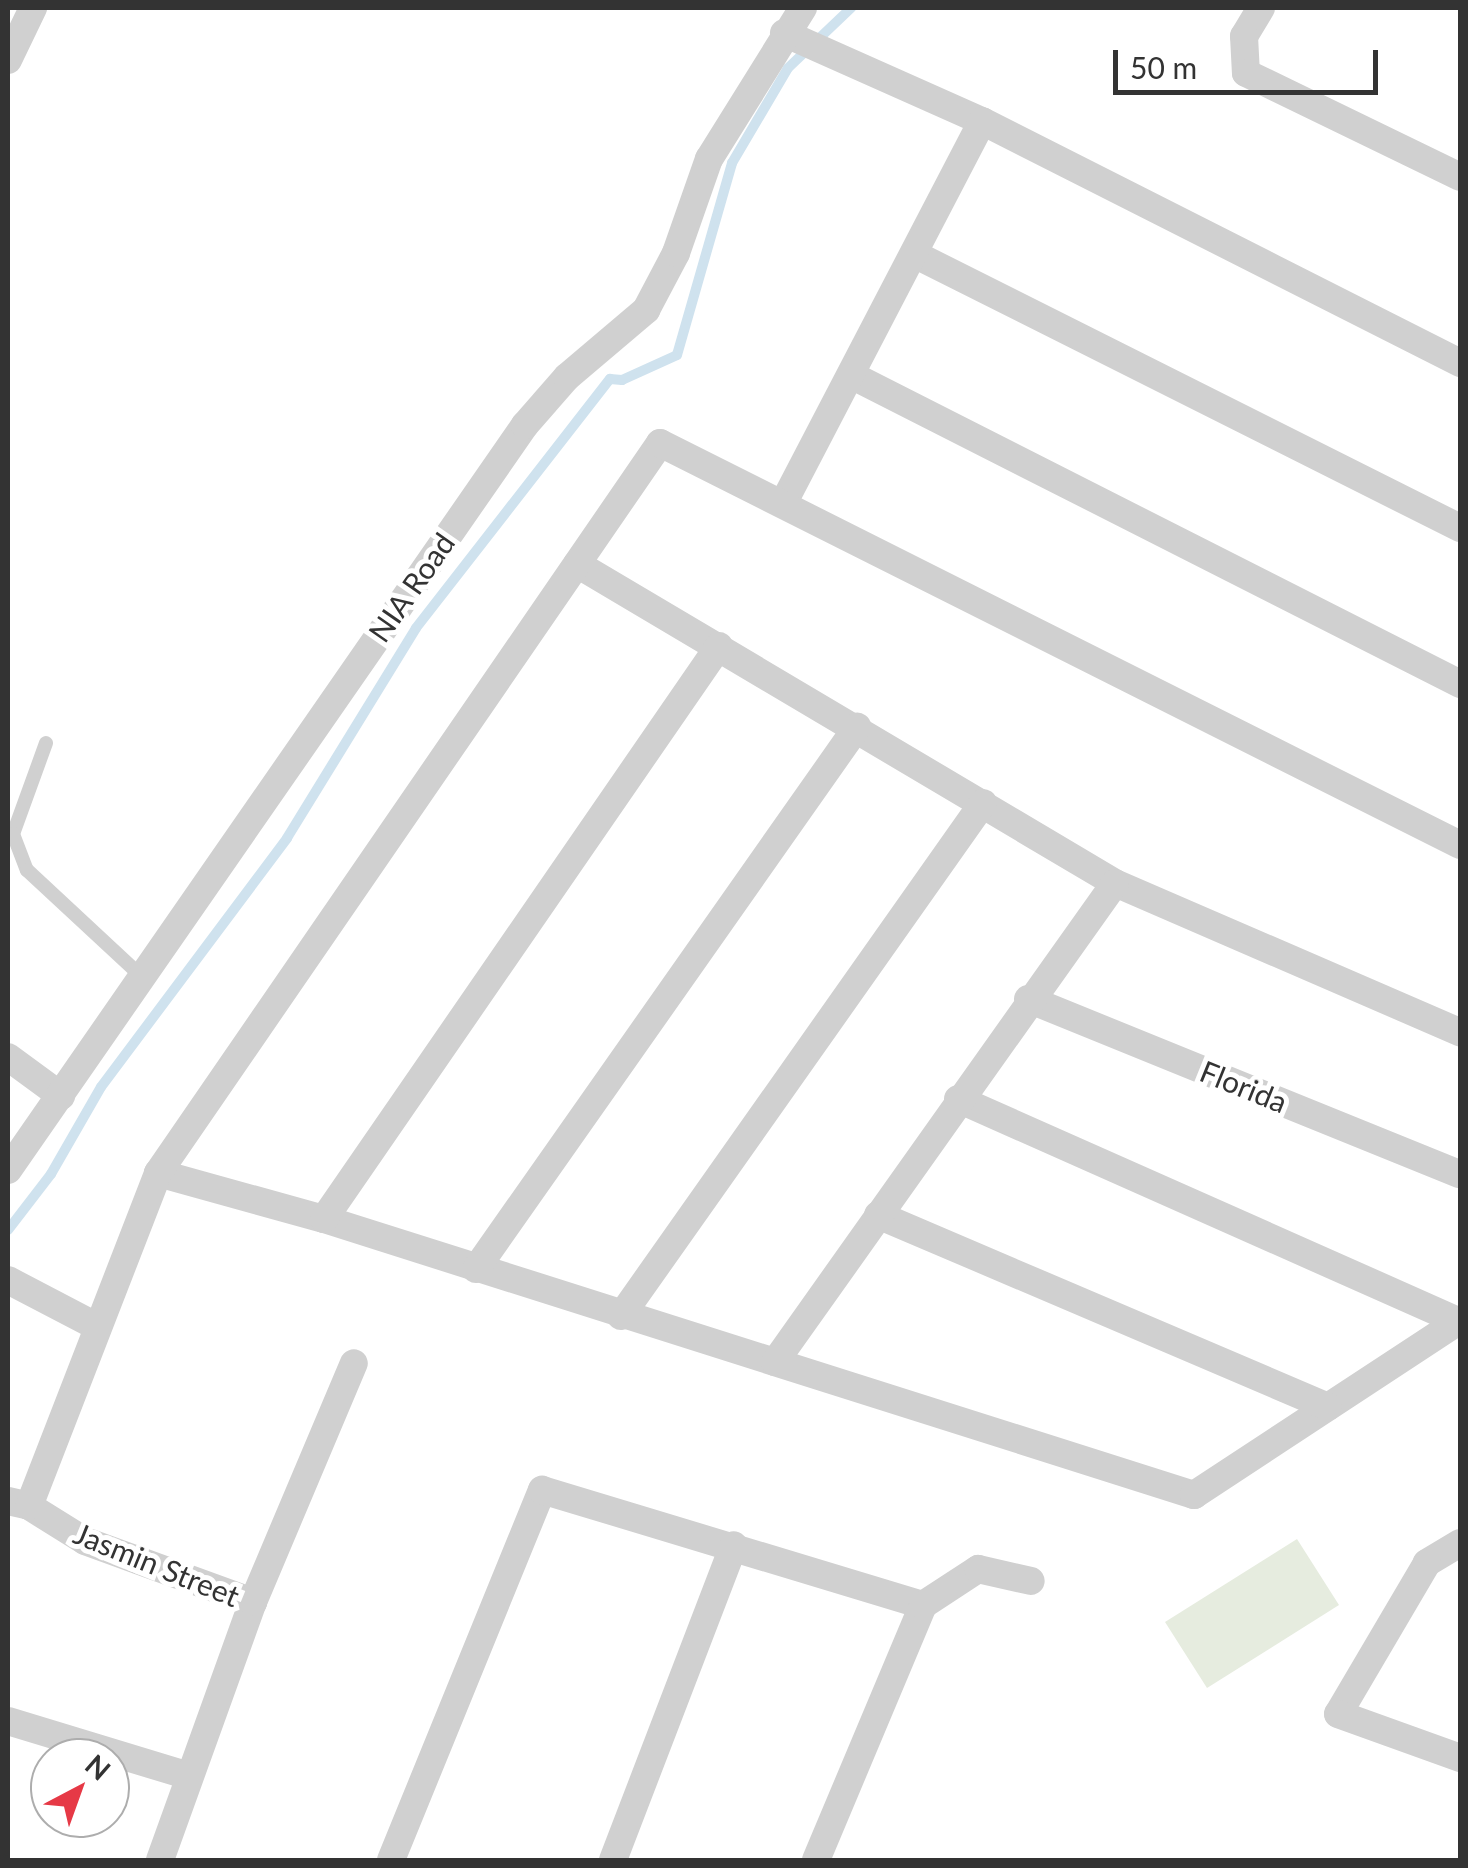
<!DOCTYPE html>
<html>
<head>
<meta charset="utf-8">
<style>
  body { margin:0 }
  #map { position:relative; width:1468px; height:1868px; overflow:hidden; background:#fff; font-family:Lato,sans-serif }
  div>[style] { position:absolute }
  .green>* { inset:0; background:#e6ecdf }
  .stream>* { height:10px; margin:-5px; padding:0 5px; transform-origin:5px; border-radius:5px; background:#cfe2ee }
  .lane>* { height:14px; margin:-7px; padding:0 7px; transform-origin:7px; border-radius:7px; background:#d0d0d0 }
  .street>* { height:28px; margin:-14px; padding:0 14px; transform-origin:14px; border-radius:14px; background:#d0d0d0 }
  span { translate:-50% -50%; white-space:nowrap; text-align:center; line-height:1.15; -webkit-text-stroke:10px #fff; paint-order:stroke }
  .street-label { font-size:30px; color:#333 }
  .frame { position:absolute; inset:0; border:10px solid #333; pointer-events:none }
  .north { position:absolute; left:30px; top:1738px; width:100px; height:100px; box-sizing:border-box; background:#fff; border:2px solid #adadad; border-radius:50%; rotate:41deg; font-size:28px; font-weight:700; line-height:40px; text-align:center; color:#333 }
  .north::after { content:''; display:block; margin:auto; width:35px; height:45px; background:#e63946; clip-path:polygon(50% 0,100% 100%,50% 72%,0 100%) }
  .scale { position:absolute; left:1113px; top:50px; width:265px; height:45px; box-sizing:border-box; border:5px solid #333; border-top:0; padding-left:12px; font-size:30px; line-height:35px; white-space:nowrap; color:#333; -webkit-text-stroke:8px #fff; paint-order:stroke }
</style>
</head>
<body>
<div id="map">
  <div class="green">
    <div style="clip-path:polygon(1297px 1539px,1339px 1605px,1207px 1688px,1165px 1622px)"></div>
  </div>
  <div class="stream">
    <div style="left:8px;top:1230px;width:71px;rotate:-52.5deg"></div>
    <div style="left:51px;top:1174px;width:100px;rotate:-60.1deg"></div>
    <div style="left:101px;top:1087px;width:311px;rotate:-53.2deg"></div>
    <div style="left:287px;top:838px;width:246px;rotate:-58.4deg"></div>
    <div style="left:416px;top:628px;width:316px;rotate:-52.1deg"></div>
    <div style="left:610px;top:379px;width:12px;rotate:5deg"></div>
    <div style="left:622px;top:380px;width:60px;rotate:-24.4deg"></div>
    <div style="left:677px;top:355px;width:200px;rotate:-74deg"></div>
    <div style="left:732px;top:163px;width:110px;rotate:-59.5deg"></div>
    <div style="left:788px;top:68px;width:87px;rotate:-43.6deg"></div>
  </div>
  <div class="lane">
    <div style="left:46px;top:743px;width:97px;rotate:109.9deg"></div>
    <div style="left:13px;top:834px;width:39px;rotate:69deg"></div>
    <div style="left:27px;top:870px;width:153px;rotate:42.9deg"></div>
  </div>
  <div class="street">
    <div style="left:1261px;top:8px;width:33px;rotate:121deg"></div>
    <div style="left:1244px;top:36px;width:37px;rotate:87deg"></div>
    <div style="left:1246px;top:73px;width:238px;rotate:25.9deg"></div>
    <div style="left:784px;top:33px;width:217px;rotate:24deg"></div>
    <div style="left:982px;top:121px;width:536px;rotate:26.85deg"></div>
    <div style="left:8px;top:60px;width:58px;rotate:-64.3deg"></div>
    <div style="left:914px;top:254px;width:611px;rotate:26.65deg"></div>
    <div style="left:853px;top:376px;width:681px;rotate:26.9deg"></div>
    <div style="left:785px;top:500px;width:427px;rotate:-62.5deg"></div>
    <div style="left:577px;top:564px;width:625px;rotate:30.67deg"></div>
    <div style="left:1115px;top:883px;width:376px;rotate:23.4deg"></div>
    <div style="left:1028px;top:999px;width:466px;rotate:22.1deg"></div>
    <div style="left:8px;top:1057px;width:66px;rotate:36.3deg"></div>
    <div style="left:958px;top:1099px;width:547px;rotate:23.94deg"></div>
    <div style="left:8px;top:1170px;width:907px;rotate:-55.24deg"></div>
    <div style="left:525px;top:425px;width:64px;rotate:-48.8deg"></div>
    <div style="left:567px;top:377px;width:104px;rotate:-40.3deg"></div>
    <div style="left:646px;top:310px;width:64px;rotate:-62.2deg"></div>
    <div style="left:676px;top:253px;width:100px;rotate:-70.7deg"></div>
    <div style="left:709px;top:159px;width:178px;rotate:-58.1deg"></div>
    <div style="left:158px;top:1173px;width:172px;rotate:15.5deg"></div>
    <div style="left:324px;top:1219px;width:913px;rotate:17.6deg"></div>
    <div style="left:1194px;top:1495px;width:318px;rotate:-33.3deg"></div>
    <div style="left:878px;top:1215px;width:489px;rotate:23.1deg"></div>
    <div style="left:324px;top:1219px;width:696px;rotate:-55.42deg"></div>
    <div style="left:476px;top:1269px;width:663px;rotate:-54.89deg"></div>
    <div style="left:8px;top:1280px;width:99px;rotate:27.6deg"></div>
    <div style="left:621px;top:1316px;width:628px;rotate:-54.79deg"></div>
    <div style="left:775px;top:1362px;width:587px;rotate:-54.63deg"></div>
    <div style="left:8px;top:1501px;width:22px;rotate:13deg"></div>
    <div style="left:29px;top:1506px;width:66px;rotate:32deg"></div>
    <div style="left:85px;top:1541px;width:179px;rotate:20deg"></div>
    <div style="left:29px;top:1506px;width:357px;rotate:-68.8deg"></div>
    <div style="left:158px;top:1173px;width:886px;rotate:-55.48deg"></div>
    <div style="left:660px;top:443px;width:895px;rotate:26.68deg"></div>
    <div style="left:1460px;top:1543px;width:39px;rotate:149deg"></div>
    <div style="left:1427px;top:1563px;width:175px;rotate:120.5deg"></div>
    <div style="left:1338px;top:1714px;width:130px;rotate:19.8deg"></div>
    <div style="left:8px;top:1721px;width:189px;rotate:16.9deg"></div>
    <div style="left:160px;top:1860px;width:274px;rotate:-70.2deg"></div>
    <div style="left:253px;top:1602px;width:259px;rotate:-67.1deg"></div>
    <div style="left:391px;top:1860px;width:400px;rotate:-67.8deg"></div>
    <div style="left:542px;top:1490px;width:398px;rotate:16.8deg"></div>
    <div style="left:613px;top:1860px;width:337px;rotate:-69deg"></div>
    <div style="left:816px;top:1860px;width:277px;rotate:-67.2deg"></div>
    <div style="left:923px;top:1605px;width:66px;rotate:-33.2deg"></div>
    <div style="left:978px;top:1569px;width:54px;rotate:12.8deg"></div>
  </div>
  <div class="street-label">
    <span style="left:411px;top:587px;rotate:-55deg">NIA Road</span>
    <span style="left:1244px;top:1086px;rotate:22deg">Florida</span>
    <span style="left:157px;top:1564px;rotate:22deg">Jasmin Street</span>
  </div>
  <div class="frame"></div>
  <div class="north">N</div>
  <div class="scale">50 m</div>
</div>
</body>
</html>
